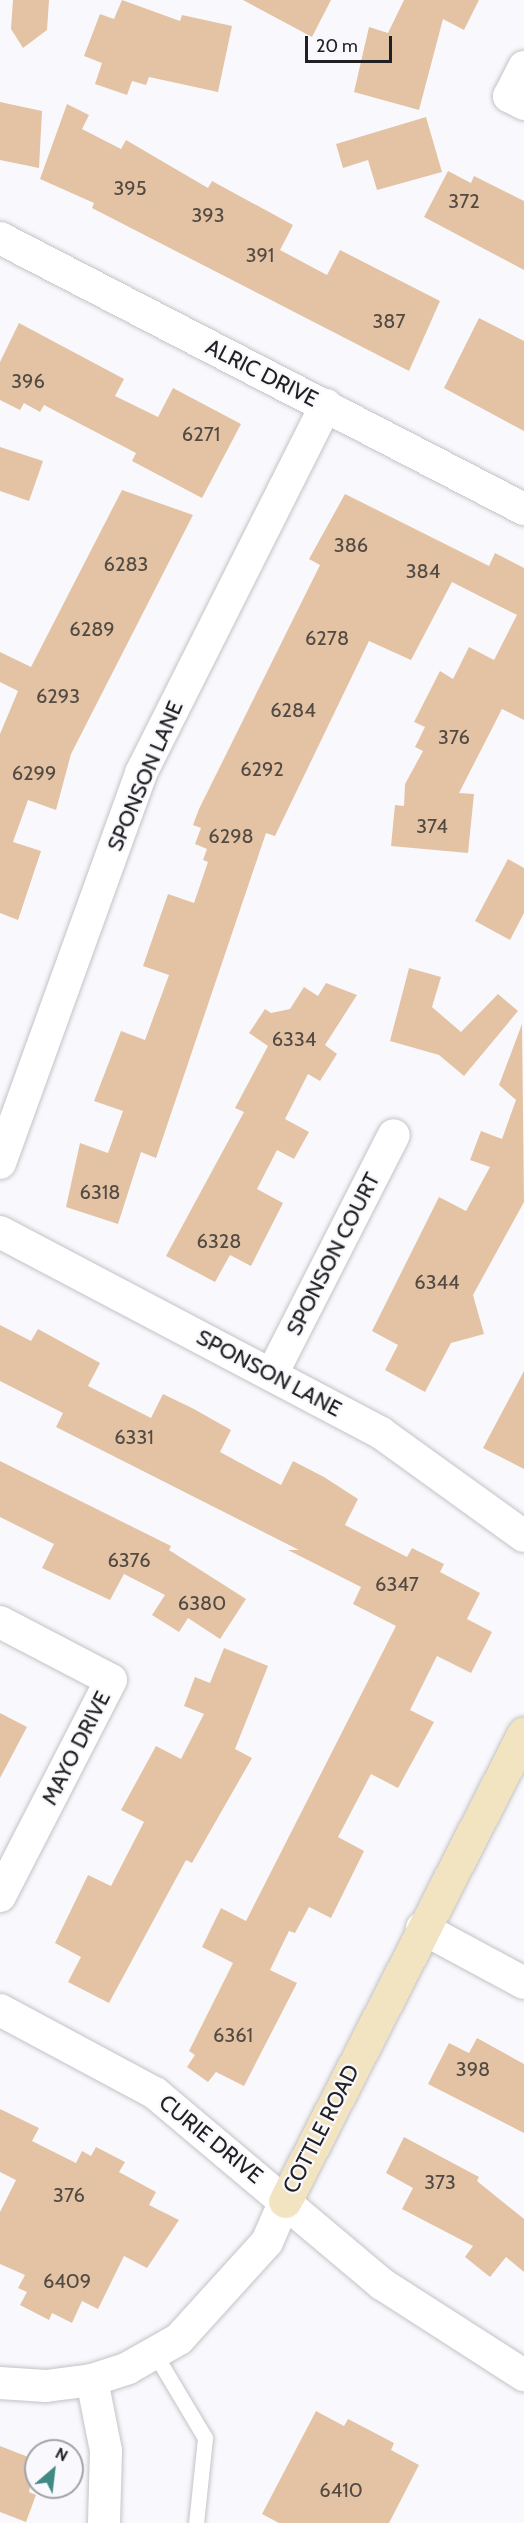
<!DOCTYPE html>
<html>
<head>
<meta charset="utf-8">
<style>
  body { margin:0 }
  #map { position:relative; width:524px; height:2523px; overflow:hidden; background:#f9f9fd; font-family:Cabin,sans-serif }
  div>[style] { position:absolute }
  .building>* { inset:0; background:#e3c3a4 }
  .roads { filter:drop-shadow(0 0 2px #c3c3c7) drop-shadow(0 0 2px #c3c3c7) }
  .lane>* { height:15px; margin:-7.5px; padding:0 7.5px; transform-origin:7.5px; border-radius:7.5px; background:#fff }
  .street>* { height:32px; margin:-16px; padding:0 16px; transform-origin:16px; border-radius:16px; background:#fff }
  .secondary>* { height:33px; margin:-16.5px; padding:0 16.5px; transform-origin:16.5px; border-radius:16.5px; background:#f3e4c1 }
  span { translate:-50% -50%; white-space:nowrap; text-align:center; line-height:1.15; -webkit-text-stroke:4.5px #f9f9fd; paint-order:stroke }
  .number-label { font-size:20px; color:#524a43 }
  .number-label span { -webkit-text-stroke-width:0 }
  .street-label { font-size:22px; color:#212123 }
  .north { position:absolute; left:24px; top:2439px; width:60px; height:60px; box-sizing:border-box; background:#f9f9fd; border:2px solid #a3a3a6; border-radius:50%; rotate:28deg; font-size:16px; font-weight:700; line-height:24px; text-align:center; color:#212123 }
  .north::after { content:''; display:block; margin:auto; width:21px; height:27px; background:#418987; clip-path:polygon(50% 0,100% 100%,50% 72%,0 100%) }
  .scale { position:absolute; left:305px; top:36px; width:87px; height:27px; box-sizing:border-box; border:3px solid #212123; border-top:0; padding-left:8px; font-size:18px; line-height:21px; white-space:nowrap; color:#212123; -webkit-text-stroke:4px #f9f9fd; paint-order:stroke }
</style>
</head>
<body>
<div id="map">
  <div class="building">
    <div style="clip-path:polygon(13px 0,49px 0,47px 30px,23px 48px,11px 29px)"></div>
    <div style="clip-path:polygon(122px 0,180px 21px,182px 15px,232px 26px,218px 92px,149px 77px,146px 85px,132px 81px,127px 95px,95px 84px,102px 63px,84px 56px,100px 14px,114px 19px)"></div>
    <div style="clip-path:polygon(243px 0,331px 0,312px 37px)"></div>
    <div style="clip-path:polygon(404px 0,479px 0,464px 30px,443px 19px,419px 110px,354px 92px,369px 27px,388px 33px)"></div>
    <div style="clip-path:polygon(0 102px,42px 111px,39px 168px,0 160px)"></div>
    <div style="clip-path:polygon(67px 104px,89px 115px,82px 129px,121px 149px,126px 140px,208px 188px,212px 181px,293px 225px,280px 250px,327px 275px,340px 250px,440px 301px,409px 371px,92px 208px,94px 203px,40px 179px)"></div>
    <div style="clip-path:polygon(426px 117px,442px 172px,377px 190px,368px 160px,343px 168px,336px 144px)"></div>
    <div style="clip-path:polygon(448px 171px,471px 183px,474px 176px,524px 201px,524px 270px,424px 217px)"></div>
    <div style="clip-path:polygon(479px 318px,524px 341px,524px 431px,444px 388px)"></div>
    <div style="clip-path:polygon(19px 323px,124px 379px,115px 396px,158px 417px,173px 388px,241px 424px,202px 498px,132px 461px,136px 453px,44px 405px,40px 412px,24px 403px,20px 410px,0 400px,0 362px)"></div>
    <div style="clip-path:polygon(0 447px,43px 461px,29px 501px,0 491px)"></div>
    <div style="clip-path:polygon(122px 490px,193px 515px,71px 754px,56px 810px,28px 800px,13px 842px,41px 851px,18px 920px,0 913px,0 734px,18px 691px,0 682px,0 652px,31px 667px)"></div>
    <div style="clip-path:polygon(345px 494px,489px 566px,495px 553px,524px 568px,524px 720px,502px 709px,459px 793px,474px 794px,468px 853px,391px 846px,395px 805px,404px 806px,405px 784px,423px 751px,415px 747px,425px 727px,414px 722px,440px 671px,453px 679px,469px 647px,494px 660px,517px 615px,452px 582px,411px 660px,369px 641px,275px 836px,266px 833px,156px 1158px,141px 1152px,118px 1224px,66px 1207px,80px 1143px,108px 1153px,123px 1111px,94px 1101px,121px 1031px,145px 1040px,169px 975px,143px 966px,168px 894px,194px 903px,208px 862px,203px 860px,207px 849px,195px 844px,201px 828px,193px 825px,199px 809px,320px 565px,309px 559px)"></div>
    <div style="clip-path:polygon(508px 859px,524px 868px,524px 913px,510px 940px,475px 921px)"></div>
    <div style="clip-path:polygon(409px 968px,441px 977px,432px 1007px,461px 1032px,498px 994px,518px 1011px,464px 1076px,439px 1055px,390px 1041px)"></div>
    <div style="clip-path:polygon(326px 983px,357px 995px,325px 1045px,337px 1054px,320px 1081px,308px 1074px,285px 1119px,309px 1132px,294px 1159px,277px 1150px,257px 1189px,283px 1203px,251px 1266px,230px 1255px,215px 1282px,166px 1256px,244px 1112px,235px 1108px,268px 1046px,249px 1033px,265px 1009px,271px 1013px,290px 1009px,304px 987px,318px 996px)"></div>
    <div style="clip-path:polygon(522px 1024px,524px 1202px,473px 1295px,484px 1334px,451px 1343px,425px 1392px,385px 1370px,398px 1345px,372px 1331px,439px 1197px,466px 1211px,490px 1167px,470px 1160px,481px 1131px,502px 1139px,516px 1100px,499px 1085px)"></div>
    <div style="clip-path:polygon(0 1325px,31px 1341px,38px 1329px,100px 1363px,88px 1386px,151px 1418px,163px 1394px,194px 1409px,231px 1430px,220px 1452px,281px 1485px,293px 1461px,324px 1477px,358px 1499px,345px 1525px,407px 1557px,412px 1548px,444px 1564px,440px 1572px,480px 1593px,467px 1619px,492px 1632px,471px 1673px,437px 1656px,410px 1710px,434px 1722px,398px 1788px,371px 1774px,338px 1837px,364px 1851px,331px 1918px,309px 1907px,295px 1933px,289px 1931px,270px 1970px,297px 1983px,244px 2086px,216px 2072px,208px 2082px,187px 2067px,195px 2055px,189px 2051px,233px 1963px,202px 1947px,221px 1908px,246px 1921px,396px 1626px,353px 1604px,361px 1587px,288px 1550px,299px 1550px,56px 1427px,63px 1413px,0 1381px)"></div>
    <div style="clip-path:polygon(524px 1371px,524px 1469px,483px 1448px)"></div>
    <div style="clip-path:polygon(0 1461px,171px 1546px,169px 1550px,246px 1599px,220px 1639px,188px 1618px,179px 1632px,152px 1615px,165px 1595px,124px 1574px,110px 1600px,42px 1568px,54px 1544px,0 1517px)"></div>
    <div style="clip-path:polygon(224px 1648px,268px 1666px,235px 1749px,252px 1758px,192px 1863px,186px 1860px,109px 2003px,68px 1982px,81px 1957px,55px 1943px,88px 1875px,111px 1886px,144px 1822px,121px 1810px,156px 1746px,181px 1759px,204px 1714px,184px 1706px,195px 1677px,210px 1683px)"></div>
    <div style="clip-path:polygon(0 1713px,27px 1727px,0 1778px)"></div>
    <div style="clip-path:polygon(477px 2038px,524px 2064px,524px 2133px,428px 2084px,449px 2043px,469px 2053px)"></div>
    <div style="clip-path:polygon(0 2109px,39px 2128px,32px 2141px,76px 2163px,82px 2151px,91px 2156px,96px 2147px,125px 2162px,119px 2172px,156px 2192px,149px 2205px,179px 2220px,147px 2268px,124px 2256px,98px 2309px,82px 2301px,72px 2323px,52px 2313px,49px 2320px,20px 2305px,27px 2292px,18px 2288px,25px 2275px,0 2264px,0 2212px,16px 2180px,0 2172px)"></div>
    <div style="clip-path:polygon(404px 2137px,479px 2177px,477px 2181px,524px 2219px,524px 2272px,506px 2257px,490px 2277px,465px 2257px,473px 2246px,402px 2209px,413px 2188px,386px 2173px)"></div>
    <div style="clip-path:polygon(316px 2411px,344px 2426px,348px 2419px,394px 2443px,391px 2450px,419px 2465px,389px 2523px,279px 2523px,262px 2514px)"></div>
    <div style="clip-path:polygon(0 2446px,36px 2460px,29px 2492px,36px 2495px,26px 2522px,0 2512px)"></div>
  </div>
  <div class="roads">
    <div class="lane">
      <div style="left:155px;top:2354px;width:98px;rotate:59.2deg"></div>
      <div style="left:205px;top:2438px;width:85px;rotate:96deg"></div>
    </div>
    <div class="street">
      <div style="left:524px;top:67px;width:33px;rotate:117deg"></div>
      <div style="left:509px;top:96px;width:17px;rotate:28deg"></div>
      <div style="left:0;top:238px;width:590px;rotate:27.35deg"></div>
      <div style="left:0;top:1163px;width:415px;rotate:-70.1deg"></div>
      <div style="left:141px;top:773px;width:412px;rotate:-63.3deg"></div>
      <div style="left:0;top:1232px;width:431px;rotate:27.8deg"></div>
      <div style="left:381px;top:1433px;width:176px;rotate:35.8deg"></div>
      <div style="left:272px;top:1374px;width:268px;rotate:-63deg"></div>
      <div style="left:0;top:1622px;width:125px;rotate:27.6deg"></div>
      <div style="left:111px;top:1680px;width:243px;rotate:117.2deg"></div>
      <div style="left:422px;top:1928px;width:116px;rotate:28.3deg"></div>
      <div style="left:0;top:2010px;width:176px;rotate:28.2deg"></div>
      <div style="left:155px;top:2093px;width:297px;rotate:40.1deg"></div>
      <div style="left:382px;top:2284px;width:169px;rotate:32.7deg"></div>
      <div style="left:92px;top:2380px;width:72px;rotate:78.8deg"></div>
      <div style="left:106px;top:2451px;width:72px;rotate:91.6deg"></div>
      <div style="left:0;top:2383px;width:46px;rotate:3.7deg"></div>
      <div style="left:46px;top:2386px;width:46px;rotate:-7.4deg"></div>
      <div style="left:92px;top:2380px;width:38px;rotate:-18deg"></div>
      <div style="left:128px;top:2368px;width:59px;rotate:-29.6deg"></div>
      <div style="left:179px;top:2339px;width:131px;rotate:-47.8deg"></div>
      <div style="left:267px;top:2242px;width:45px;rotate:-66.3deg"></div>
    </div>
    <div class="secondary">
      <div style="left:285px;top:2201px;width:525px;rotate:-62.95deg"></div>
    </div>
  </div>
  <div class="number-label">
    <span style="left:130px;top:188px">395</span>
    <span style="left:464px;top:201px">372</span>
    <span style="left:208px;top:215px">393</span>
    <span style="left:260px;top:255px">391</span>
    <span style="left:389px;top:321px">387</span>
    <span style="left:28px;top:381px">396</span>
    <span style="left:201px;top:434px">6271</span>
    <span style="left:351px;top:545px">386</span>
    <span style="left:126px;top:564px">6283</span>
    <span style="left:423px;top:571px">384</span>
    <span style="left:92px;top:629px">6289</span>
    <span style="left:327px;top:638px">6278</span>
    <span style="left:58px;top:696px">6293</span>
    <span style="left:293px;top:710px">6284</span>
    <span style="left:454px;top:737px">376</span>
    <span style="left:262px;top:769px">6292</span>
    <span style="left:34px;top:773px">6299</span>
    <span style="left:432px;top:826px">374</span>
    <span style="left:231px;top:836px">6298</span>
    <span style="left:294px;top:1039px">6334</span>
    <span style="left:100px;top:1192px">6318</span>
    <span style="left:219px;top:1241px">6328</span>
    <span style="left:437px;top:1282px">6344</span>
    <span style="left:134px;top:1437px">6331</span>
    <span style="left:129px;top:1560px">6376</span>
    <span style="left:397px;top:1584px">6347</span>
    <span style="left:202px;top:1603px">6380</span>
    <span style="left:233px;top:2035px">6361</span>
    <span style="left:473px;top:2069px">398</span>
    <span style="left:440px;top:2182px">373</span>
    <span style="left:69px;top:2195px">376</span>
    <span style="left:67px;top:2281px">6409</span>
    <span style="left:341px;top:2490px">6410</span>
  </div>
  <div class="street-label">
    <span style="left:262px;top:373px;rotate:27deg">ALRIC DRIVE</span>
    <span style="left:145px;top:776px;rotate:-67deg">SPONSON LANE</span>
    <span style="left:333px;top:1254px;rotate:-63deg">SPONSON COURT</span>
    <span style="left:269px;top:1373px;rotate:28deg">SPONSON LANE</span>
    <span style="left:76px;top:1748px;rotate:-63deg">MAYO DRIVE</span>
    <span style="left:321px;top:2129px;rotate:-63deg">COTTLE ROAD</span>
    <span style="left:211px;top:2139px;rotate:39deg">CURIE DRIVE</span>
  </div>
  <div class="north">N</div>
  <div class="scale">20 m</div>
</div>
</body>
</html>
